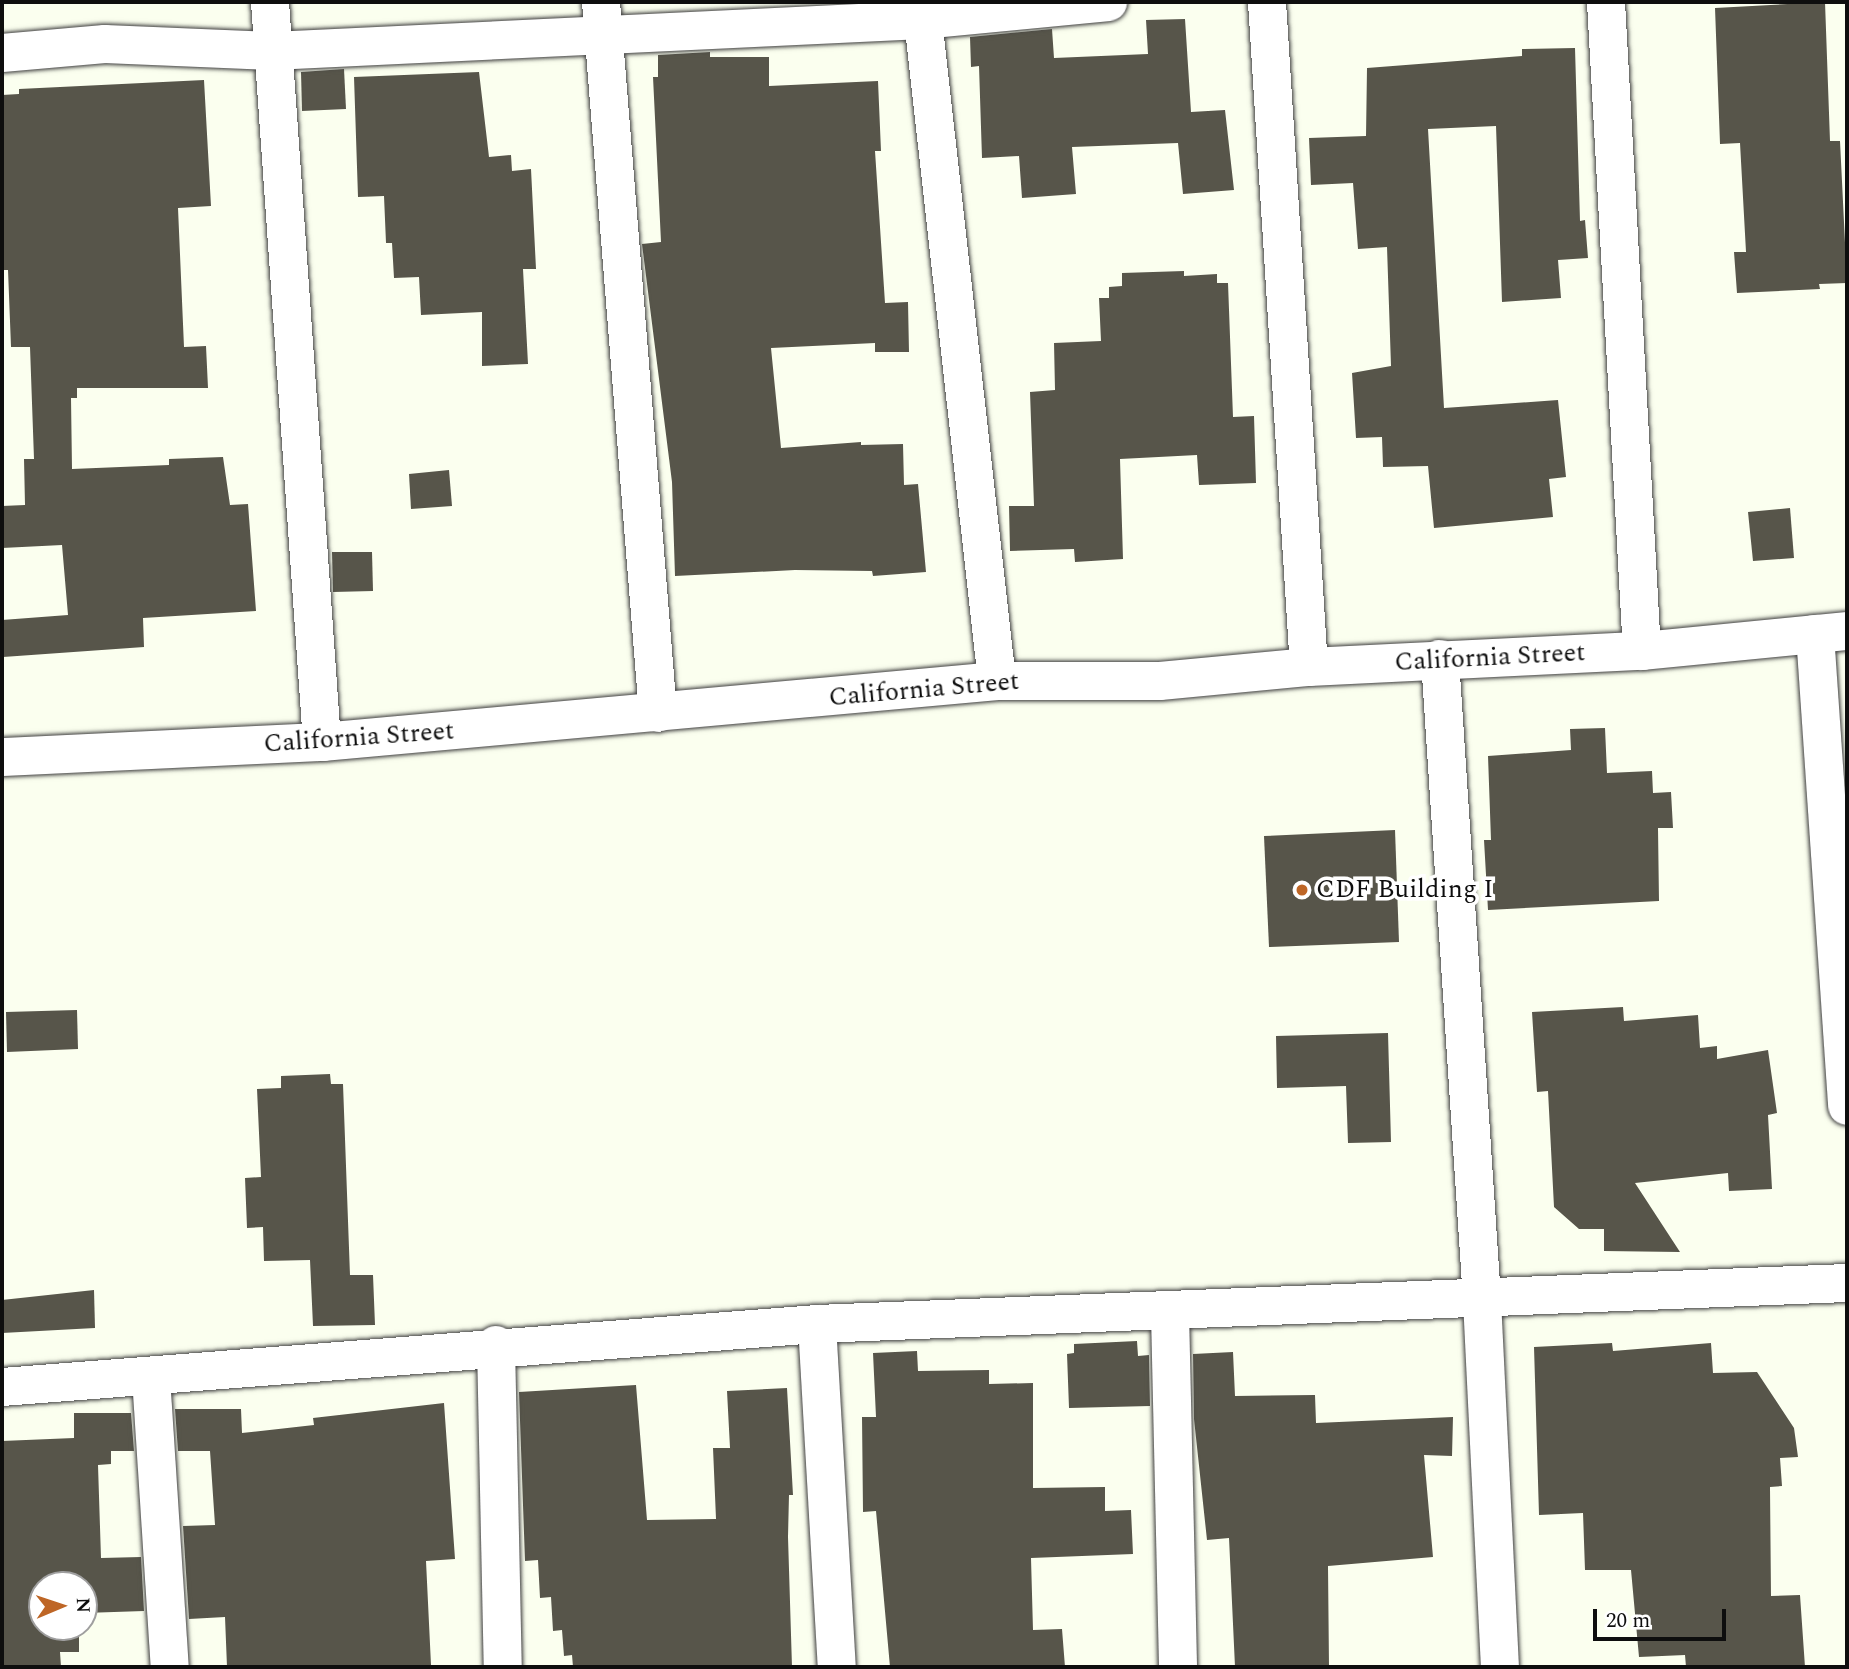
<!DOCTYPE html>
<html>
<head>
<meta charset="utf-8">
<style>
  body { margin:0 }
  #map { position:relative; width:1849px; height:1669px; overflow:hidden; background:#fbffef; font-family:Spectral,serif }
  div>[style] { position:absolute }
  .building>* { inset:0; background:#57554a }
  .roads { filter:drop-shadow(0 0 2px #414141) drop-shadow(0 0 2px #414141) }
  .minor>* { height:38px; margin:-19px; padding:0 19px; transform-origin:19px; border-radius:19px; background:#fff }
  .dots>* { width:19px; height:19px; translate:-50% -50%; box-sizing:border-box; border:4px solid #fff; border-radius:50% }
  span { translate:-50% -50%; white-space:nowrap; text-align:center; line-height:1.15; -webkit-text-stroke:7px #fff; paint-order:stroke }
  .street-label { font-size:26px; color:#0e0e0e }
  .poi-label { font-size:26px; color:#0e0e0e }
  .left { translate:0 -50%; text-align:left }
  .frame { position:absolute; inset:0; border:4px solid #0e0e0e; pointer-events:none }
  .north { position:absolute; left:28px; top:1571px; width:70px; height:70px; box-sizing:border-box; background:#fff; border:2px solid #9f9f9f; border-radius:50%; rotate:88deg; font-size:19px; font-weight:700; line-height:28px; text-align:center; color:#0e0e0e }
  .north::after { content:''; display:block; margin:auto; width:24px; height:32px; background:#be6626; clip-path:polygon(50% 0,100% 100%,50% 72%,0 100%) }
  .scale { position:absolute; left:1593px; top:1609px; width:133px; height:32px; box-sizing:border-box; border:4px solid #0e0e0e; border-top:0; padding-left:9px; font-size:21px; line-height:24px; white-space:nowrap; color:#0e0e0e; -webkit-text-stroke:5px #fff; paint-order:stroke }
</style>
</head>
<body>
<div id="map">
  <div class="building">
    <div style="clip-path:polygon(1825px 2px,1830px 141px,1840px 141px,1847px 283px,1819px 284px,1820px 289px,1737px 293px,1734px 252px,1746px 252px,1740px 143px,1720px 144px,1715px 8px)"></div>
    <div style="clip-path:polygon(1185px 19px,1191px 112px,1225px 110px,1234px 190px,1183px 194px,1178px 143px,1072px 147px,1076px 194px,1022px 198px,1019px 156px,982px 158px,979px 66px,971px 67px,970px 37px,1052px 29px,1054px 58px,1148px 54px,1146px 20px)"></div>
    <div style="clip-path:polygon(1575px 48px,1580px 221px,1585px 220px,1588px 258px,1558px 260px,1561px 298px,1502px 302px,1496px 126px,1428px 129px,1444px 408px,1558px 400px,1566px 477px,1549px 479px,1553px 517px,1434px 528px,1428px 466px,1383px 467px,1382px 437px,1356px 438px,1352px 373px,1391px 366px,1387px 247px,1358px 249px,1353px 183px,1311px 185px,1309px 138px,1366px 136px,1367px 68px,1522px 56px,1522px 49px)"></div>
    <div style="clip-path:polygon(710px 52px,710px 57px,769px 57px,769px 86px,878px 81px,881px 151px,875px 151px,885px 303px,908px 302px,909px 352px,875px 352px,875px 343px,771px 348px,781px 448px,861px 442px,861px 445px,903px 444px,904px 485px,918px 484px,926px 572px,873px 576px,872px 571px,795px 570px,675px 576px,672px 482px,642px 244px,661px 242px,653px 77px,658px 77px,658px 55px)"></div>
    <div style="clip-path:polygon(344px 69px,346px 109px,302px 111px,301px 72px)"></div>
    <div style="clip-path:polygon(479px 72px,489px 157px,511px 155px,512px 171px,531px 169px,536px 269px,523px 269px,528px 364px,482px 366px,482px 312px,421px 315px,419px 277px,394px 278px,392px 243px,386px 243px,384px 196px,358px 197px,354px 77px)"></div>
    <div style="clip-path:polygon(204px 80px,211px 206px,178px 208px,184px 347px,206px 346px,208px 388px,77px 388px,77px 398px,71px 398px,72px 469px,169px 465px,169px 459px,223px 457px,230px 505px,248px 504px,256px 611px,143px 618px,144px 647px,3px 657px,2px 620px,68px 615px,62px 545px,2px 548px,2px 506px,25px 505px,24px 459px,34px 459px,30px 347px,11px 347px,8px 270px,2px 270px,2px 95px,19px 94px,19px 89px)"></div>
    <div style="clip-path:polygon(1184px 271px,1184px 276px,1217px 274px,1217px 283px,1228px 283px,1233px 417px,1254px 416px,1256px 483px,1199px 485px,1197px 455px,1120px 459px,1123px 559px,1075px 562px,1074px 549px,1010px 551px,1009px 506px,1034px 506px,1030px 392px,1055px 390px,1054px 343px,1101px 341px,1099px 298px,1109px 298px,1109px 287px,1122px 286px,1122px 273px)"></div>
    <div style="clip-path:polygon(449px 470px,452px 506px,411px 509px,409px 474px)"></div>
    <div style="clip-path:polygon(1790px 508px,1794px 558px,1753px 561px,1748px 512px)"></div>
    <div style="clip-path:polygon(332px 552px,372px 552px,373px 591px,333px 592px)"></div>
    <div style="clip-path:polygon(1605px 728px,1607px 773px,1652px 771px,1653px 793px,1671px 792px,1673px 828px,1658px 828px,1659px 901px,1488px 910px,1484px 840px,1491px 840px,1488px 756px,1571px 750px,1570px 729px)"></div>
    <div style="clip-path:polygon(1395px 830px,1399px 942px,1269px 947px,1264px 836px)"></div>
    <div style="clip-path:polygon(1623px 1007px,1624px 1021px,1698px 1015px,1700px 1048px,1717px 1046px,1717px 1059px,1768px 1050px,1777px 1113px,1768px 1115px,1772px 1189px,1729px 1191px,1728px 1173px,1635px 1183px,1680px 1252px,1604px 1251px,1604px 1229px,1579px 1229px,1554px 1207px,1548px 1091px,1537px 1092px,1532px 1012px)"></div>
    <div style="clip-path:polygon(77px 1010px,78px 1049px,7px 1052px,6px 1012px)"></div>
    <div style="clip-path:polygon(1388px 1033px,1391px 1142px,1348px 1143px,1346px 1086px,1277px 1088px,1276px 1036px)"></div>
    <div style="clip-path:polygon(330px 1074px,331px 1084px,343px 1084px,350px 1275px,373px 1275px,375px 1325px,313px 1326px,310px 1260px,264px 1261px,263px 1227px,247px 1228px,245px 1178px,261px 1177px,257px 1089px,281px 1088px,281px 1076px)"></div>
    <div style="clip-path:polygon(94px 1290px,95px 1328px,2px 1333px,2px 1300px)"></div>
    <div style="clip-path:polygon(1137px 1341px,1138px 1356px,1149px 1355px,1150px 1406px,1069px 1408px,1067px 1354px,1074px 1353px,1074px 1344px)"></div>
    <div style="clip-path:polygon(1612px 1343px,1613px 1351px,1711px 1343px,1713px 1373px,1757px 1372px,1794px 1428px,1798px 1457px,1780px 1458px,1782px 1486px,1770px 1487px,1771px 1596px,1800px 1595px,1805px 1667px,1686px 1667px,1685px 1655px,1639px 1657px,1631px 1570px,1585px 1570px,1583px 1513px,1539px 1515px,1534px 1347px)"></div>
    <div style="clip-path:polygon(917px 1351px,918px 1371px,989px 1370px,989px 1384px,1033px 1383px,1033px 1488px,1105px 1487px,1105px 1511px,1131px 1510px,1133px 1554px,1031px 1558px,1033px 1630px,1062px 1629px,1065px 1667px,890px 1667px,876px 1511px,863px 1512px,862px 1417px,876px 1417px,873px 1353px)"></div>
    <div style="clip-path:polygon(1233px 1352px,1235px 1396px,1315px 1395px,1316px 1423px,1453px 1417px,1452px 1456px,1424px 1455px,1433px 1557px,1328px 1566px,1329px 1667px,1235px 1667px,1229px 1538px,1207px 1540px,1194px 1419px,1193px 1354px)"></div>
    <div style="clip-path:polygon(636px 1385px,647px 1520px,716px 1519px,713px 1448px,730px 1448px,727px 1391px,787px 1388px,793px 1495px,789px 1495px,788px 1537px,792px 1667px,573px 1667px,572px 1655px,564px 1656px,562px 1630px,553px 1631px,551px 1597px,540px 1598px,538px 1560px,525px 1561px,519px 1392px)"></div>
    <div style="clip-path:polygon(444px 1403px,455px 1559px,426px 1561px,431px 1665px,227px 1667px,225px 1617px,189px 1619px,183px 1526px,215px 1525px,210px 1451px,178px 1451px,175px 1409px,241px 1409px,242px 1433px,314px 1425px,313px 1418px)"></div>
    <div style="clip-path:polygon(74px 1413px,131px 1413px,134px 1451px,111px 1451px,111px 1464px,98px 1465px,101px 1558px,141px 1557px,144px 1611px,84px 1613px,84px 1585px,42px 1585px,42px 1627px,79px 1627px,79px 1652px,60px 1652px,61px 1667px,2px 1667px,2px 1441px,74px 1438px)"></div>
  </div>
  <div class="roads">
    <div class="minor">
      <div style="left:270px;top:2px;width:742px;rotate:85.98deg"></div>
      <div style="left:601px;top:2px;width:713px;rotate:85.42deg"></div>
      <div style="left:921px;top:2px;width:683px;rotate:83.61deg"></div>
      <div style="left:1267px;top:2px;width:666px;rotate:86.39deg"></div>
      <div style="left:1606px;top:2px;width:650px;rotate:86.83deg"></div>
      <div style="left:2px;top:53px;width:103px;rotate:-5deg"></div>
      <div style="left:105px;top:44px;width:167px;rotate:2.4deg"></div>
      <div style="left:272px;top:51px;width:651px;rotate:-2.73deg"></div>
      <div style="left:922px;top:20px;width:187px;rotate:-5.5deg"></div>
      <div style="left:1815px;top:634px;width:473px;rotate:86.1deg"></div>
      <div style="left:1440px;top:659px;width:642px;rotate:86.25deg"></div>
      <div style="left:1482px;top:1300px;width:367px;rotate:87.2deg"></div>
      <div style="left:2px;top:757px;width:320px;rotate:-2.7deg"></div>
      <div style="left:322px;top:742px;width:678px;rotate:-5.16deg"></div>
      <div style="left:997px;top:681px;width:163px"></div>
      <div style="left:1160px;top:681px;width:150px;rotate:-5.4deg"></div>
      <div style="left:1309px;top:667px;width:333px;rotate:-2.8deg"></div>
      <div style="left:1642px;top:651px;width:206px;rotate:-5.6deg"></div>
      <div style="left:1170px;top:1313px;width:354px;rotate:88.7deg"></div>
      <div style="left:817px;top:1324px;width:344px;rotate:86.7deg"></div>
      <div style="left:496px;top:1345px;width:322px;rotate:88.8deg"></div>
      <div style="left:151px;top:1377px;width:291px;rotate:86.3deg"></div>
      <div style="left:2px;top:1387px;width:817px;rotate:-4.42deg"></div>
      <div style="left:817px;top:1324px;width:1031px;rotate:-2.28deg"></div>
    </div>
  </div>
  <div class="dots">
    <div style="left:1302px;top:890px;background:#be6626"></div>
  </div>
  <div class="street-label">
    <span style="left:1490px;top:658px;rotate:-3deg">California Street</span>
    <span style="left:924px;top:690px;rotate:-5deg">California Street</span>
    <span style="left:359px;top:738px;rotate:-4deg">California Street</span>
  </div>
  <div class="poi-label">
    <span class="left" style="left:1316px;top:890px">CDF Building I</span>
  </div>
  <div class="frame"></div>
  <div class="north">N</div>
  <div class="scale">20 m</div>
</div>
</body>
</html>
